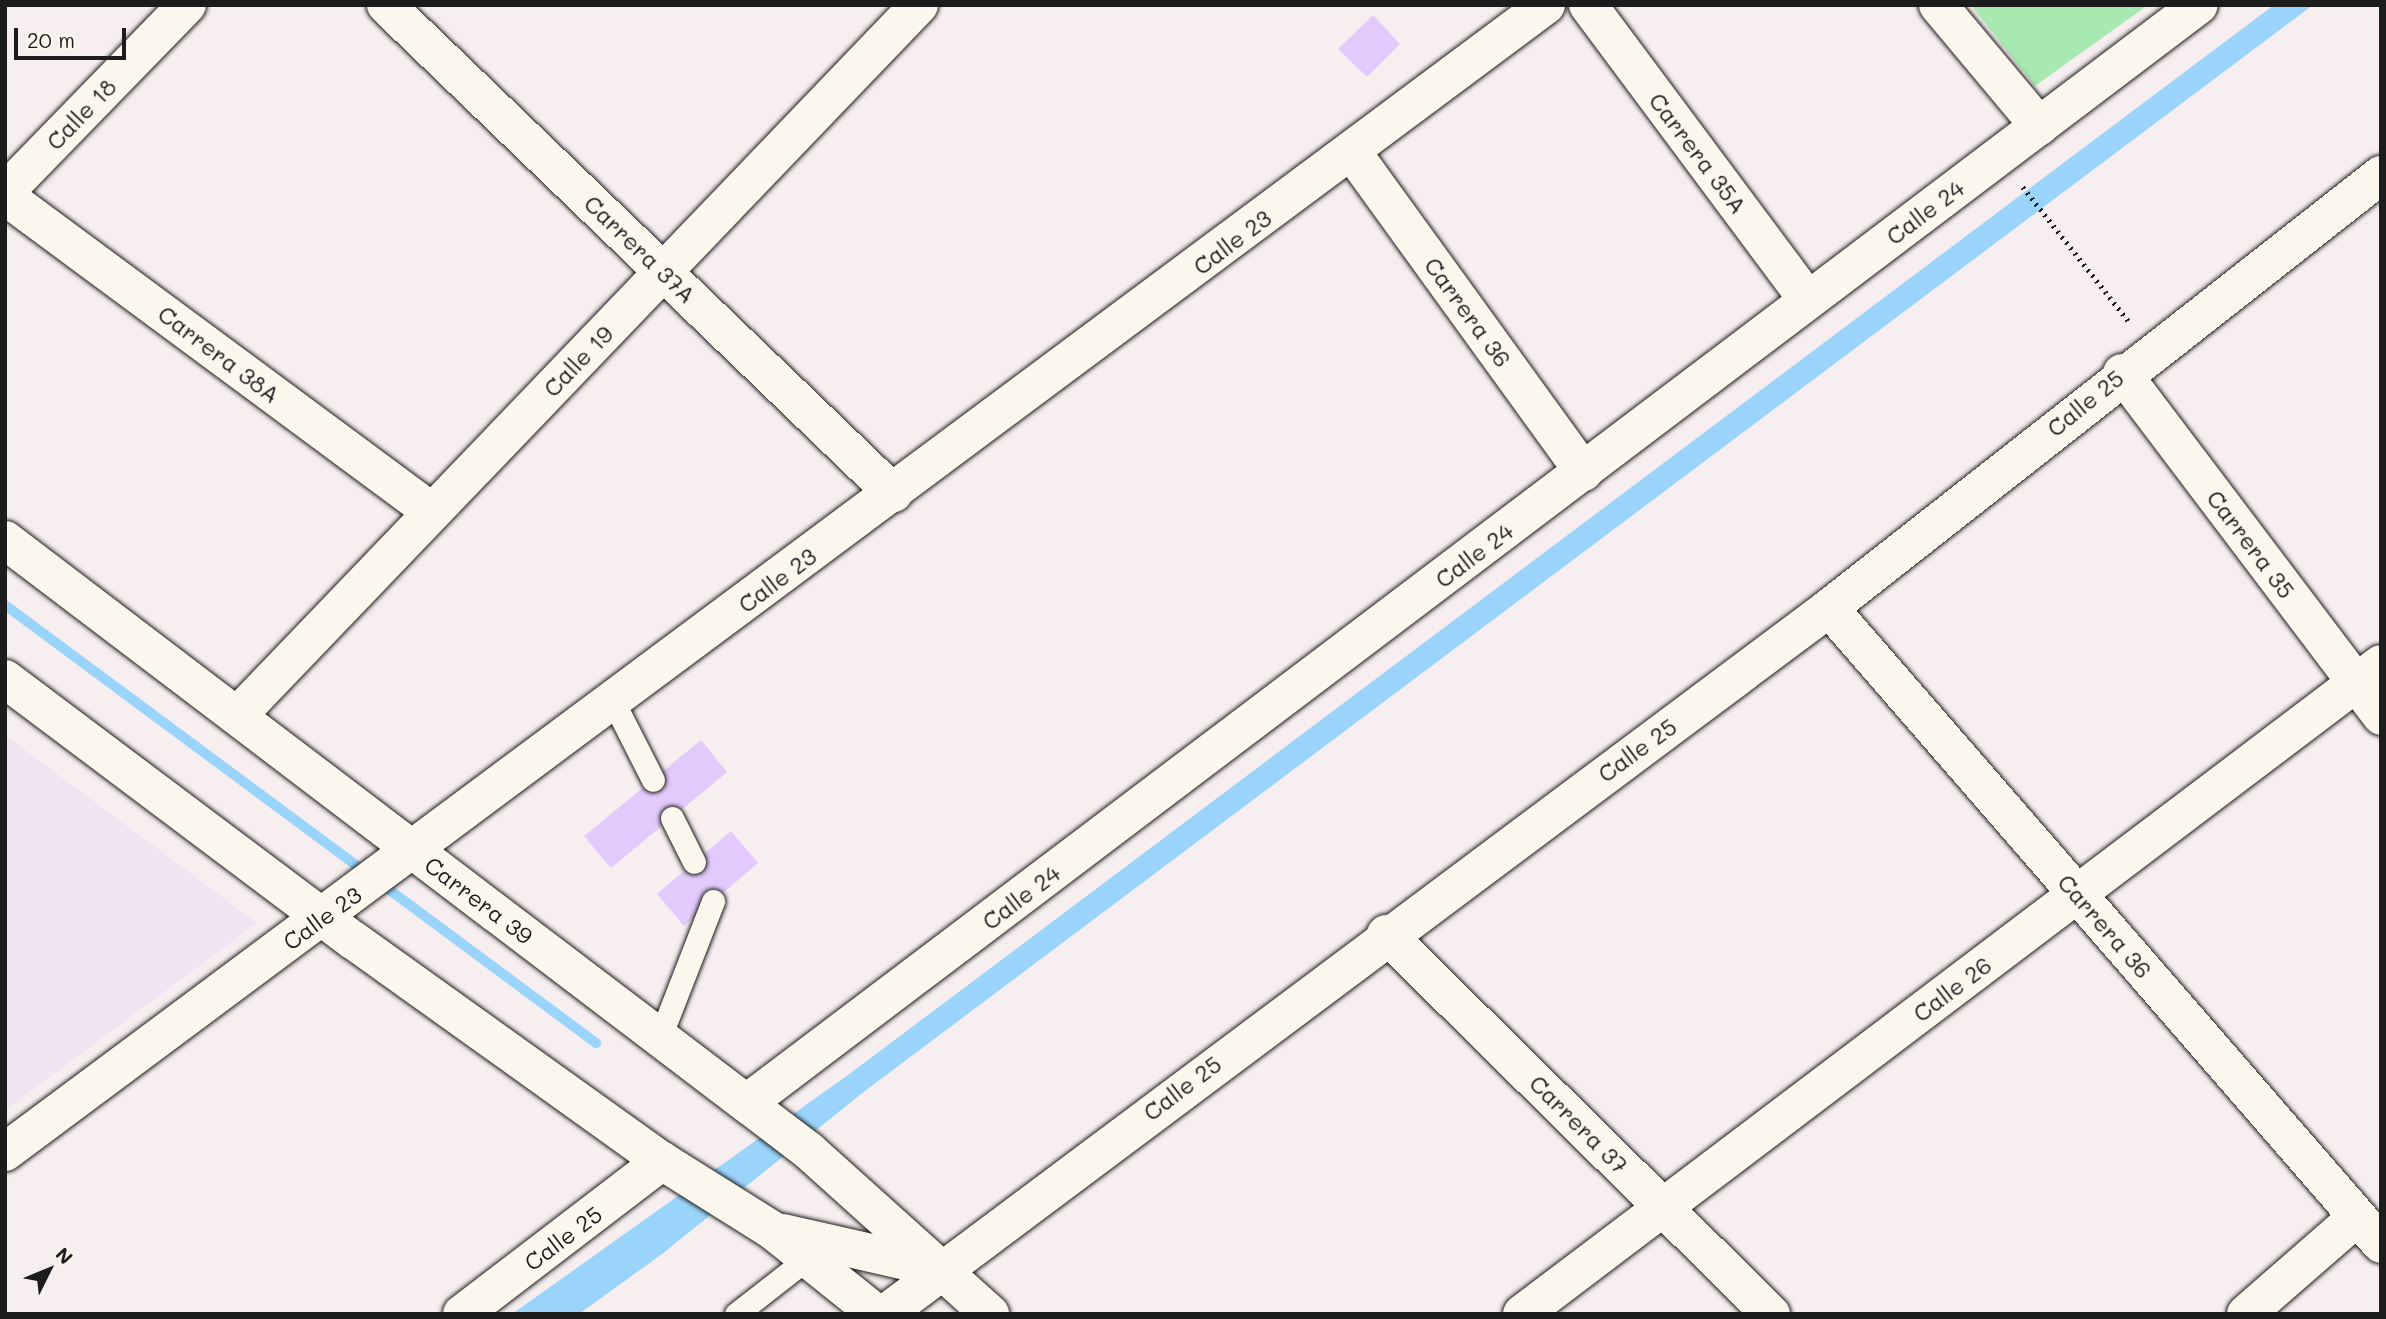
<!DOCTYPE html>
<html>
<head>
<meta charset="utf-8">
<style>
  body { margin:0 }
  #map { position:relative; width:2386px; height:1319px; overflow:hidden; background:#f6eeef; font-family:Mali,sans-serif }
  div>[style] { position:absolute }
  .built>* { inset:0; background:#f0e4f3 }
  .green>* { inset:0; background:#a8e8b1 }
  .water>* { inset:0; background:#9bd4fb }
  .stream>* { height:10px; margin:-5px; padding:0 5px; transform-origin:5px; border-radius:5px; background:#9bd4fb }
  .building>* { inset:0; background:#e2cbfc }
  .path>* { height:4.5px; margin-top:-2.25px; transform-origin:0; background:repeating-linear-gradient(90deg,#1c1c1c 0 2px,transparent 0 7px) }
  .roads { filter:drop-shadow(0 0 2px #1c1c1c) drop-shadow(0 0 2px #1c1c1c) }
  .service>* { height:23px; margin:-11.5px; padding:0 11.5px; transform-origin:11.5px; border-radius:11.5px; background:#fbf7ec }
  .minor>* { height:38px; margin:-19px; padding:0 19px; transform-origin:19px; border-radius:19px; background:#fbf7ec }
  .secondary>* { height:38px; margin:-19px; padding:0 19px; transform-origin:19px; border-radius:19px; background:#fbf7ec }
  .primary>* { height:38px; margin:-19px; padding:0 19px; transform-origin:19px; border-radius:19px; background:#fbf7ec }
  span { translate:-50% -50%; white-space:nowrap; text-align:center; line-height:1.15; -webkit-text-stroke:5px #fbf7ec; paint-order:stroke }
  .street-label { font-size:23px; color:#1c1c1c }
  .frame { position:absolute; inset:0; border:7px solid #1c1c1c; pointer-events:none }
  .north { position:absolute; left:14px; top:1235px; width:70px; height:70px; -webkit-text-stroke:5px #fbf7ec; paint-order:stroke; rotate:47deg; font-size:19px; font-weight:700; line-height:28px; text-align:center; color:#1c1c1c }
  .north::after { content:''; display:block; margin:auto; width:24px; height:32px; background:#1c1c1c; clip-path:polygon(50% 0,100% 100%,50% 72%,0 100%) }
  .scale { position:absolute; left:14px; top:28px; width:112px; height:32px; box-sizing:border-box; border:4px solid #1c1c1c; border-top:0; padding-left:9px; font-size:21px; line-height:24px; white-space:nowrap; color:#1c1c1c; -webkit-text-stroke:5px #fbf7ec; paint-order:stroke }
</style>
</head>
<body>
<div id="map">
  <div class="built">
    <div style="clip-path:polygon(5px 735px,257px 923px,5px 1110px)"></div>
  </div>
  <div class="green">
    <div style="clip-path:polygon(1971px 5px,2148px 5px,2035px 86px)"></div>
  </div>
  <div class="water">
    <div style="clip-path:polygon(2274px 5px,2313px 5px,861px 1094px,662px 1254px,579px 1314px,512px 1314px,848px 1075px)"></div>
  </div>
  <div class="stream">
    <div style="left:5px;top:605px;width:736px;rotate:36.54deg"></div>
  </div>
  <div class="building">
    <div style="clip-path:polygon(1373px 15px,1400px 44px,1367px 77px,1338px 49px)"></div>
    <div style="clip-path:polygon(701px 740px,727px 772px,611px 868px,584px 836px)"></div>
    <div style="clip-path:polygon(731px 831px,758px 863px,684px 926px,657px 894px)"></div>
  </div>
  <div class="path">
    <div style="left:2023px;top:187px;width:173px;rotate:51.8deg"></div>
  </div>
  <div class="roads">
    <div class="service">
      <div style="left:614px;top:703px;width:86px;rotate:63.1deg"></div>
      <div style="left:672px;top:818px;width:49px;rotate:63.4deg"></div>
      <div style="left:660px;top:1037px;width:146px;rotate:-68.7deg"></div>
      <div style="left:736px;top:1314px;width:99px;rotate:-38deg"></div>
    </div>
    <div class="minor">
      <div style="left:386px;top:5px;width:704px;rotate:43.91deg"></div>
      <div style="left:1588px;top:5px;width:368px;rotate:53.3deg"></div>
      <div style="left:1938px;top:5px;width:158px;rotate:50.1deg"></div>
      <div style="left:1352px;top:152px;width:395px;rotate:54.1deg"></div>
      <div style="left:5px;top:192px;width:261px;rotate:-45.8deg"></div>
      <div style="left:5px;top:196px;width:531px;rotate:36.5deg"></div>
      <div style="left:2122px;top:373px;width:430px;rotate:52.9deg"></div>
      <div style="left:1829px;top:608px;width:842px;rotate:49.04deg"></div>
      <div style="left:237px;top:716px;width:985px;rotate:-46.19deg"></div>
      <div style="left:1386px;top:934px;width:541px;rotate:44.63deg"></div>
      <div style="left:747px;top:1103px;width:1820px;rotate:-37.1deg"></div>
      <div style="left:462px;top:1314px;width:252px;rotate:-37.4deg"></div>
      <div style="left:1522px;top:1314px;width:1077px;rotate:-37.11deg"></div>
      <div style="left:2246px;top:1314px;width:147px;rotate:-41.1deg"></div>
    </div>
    <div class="secondary">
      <div style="left:5px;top:540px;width:1010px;rotate:37.23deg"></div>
      <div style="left:809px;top:1151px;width:244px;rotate:42deg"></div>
      <div style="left:5px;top:679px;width:435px;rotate:36.9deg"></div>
      <div style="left:353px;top:940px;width:380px;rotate:35.6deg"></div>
      <div style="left:662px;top:1161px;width:130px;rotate:32.1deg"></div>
      <div style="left:772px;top:1230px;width:134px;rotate:38.7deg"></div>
      <div style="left:783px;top:1233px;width:163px;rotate:12.8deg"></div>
    </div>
    <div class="primary">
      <div style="left:5px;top:1152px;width:1921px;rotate:-36.66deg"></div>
      <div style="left:885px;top:1314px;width:1179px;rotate:-36.79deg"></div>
      <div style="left:1829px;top:608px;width:702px;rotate:-38.11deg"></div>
    </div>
  </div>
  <div class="street-label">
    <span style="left:81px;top:114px;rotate:-46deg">Calle 18</span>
    <span style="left:1698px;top:153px;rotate:53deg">Carrera 35A</span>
    <span style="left:1925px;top:212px;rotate:-37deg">Calle 24</span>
    <span style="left:1232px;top:242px;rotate:-37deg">Calle 23</span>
    <span style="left:640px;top:249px;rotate:44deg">Carrera 37A</span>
    <span style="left:1468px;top:312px;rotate:54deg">Carrera 36</span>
    <span style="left:219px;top:354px;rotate:37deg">Carrera 38A</span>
    <span style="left:578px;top:361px;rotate:-46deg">Calle 19</span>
    <span style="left:2085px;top:403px;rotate:-39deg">Calle 25</span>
    <span style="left:2251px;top:544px;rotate:53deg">Carrera 35</span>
    <span style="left:1474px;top:555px;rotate:-37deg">Calle 24</span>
    <span style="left:777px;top:580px;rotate:-37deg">Calle 23</span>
    <span style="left:1637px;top:750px;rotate:-36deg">Calle 25</span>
    <span style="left:1021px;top:897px;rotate:-37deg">Calle 24</span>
    <span style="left:479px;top:900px;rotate:37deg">Carrera 39</span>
    <span style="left:322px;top:918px;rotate:-36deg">Calle 23</span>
    <span style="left:2105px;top:926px;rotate:49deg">Carrera 36</span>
    <span style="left:1952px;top:989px;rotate:-37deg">Calle 26</span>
    <span style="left:1182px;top:1088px;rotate:-37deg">Calle 25</span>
    <span style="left:1579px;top:1124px;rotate:45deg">Carrera 37</span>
    <span style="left:563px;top:1238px;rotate:-37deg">Calle 25</span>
  </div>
  <div class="frame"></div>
  <div class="north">N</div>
  <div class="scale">20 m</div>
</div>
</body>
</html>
